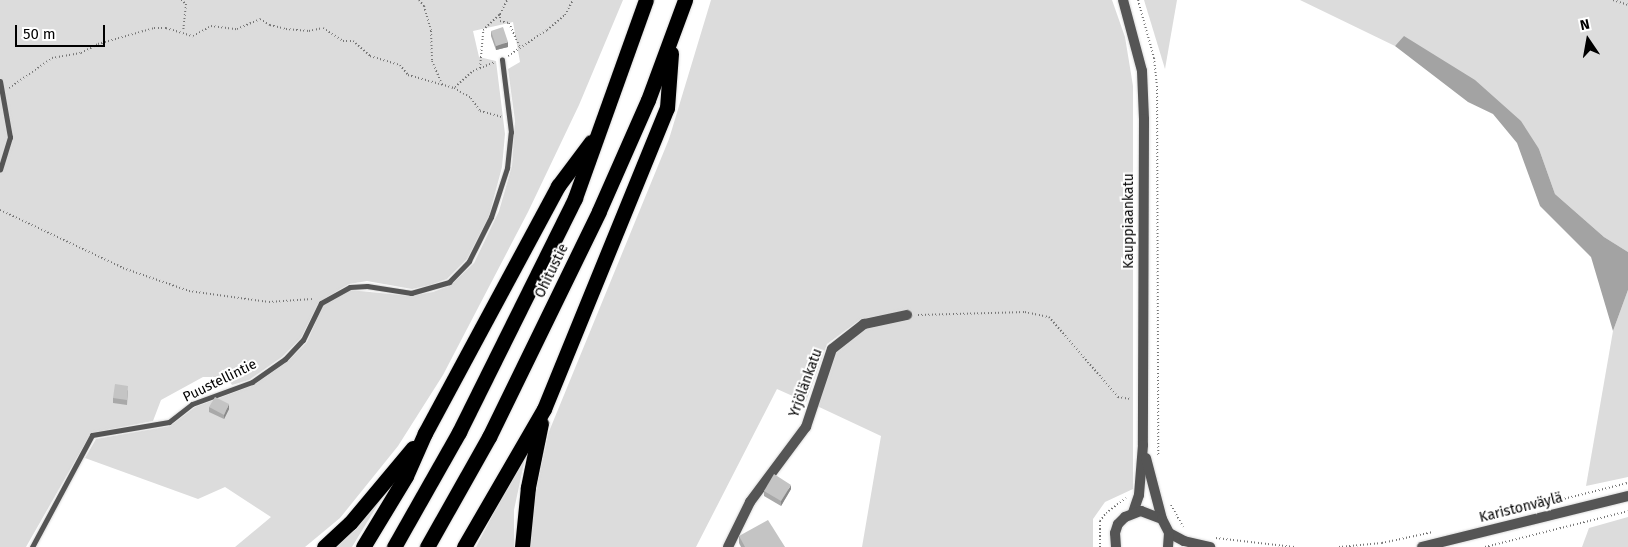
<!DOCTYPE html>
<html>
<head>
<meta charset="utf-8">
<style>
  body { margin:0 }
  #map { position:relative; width:1628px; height:547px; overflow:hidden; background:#fff; font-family:"Fira Sans",sans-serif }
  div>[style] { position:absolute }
  .green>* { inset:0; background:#dcdcdc }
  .water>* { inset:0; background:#a3a3a3 }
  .path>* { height:2px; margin-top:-1px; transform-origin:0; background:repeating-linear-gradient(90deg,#777 0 1px,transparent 0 3.5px) }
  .roads { filter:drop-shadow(0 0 1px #dbdbdb) drop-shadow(0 0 1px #dbdbdb) }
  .service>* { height:5px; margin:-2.5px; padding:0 2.5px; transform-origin:2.5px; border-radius:2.5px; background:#555 }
  .minor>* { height:10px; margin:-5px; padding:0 5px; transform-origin:5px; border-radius:5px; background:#555 }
  .tertiary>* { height:10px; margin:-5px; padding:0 5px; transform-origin:5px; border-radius:5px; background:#555 }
  .motorway>* { height:15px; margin:-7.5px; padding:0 7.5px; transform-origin:7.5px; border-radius:7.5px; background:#000 }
  .wall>* { inset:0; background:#a9a9a9 }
  .shaded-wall>* { inset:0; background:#898989 }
  .building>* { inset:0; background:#c4c4c4 }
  span { translate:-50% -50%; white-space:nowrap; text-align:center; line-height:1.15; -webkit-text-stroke:4px #fff; paint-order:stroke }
  .street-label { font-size:14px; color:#000 }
  .north { position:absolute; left:1563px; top:15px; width:50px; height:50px; -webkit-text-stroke:4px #fff; paint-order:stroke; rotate:348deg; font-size:14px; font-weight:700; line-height:20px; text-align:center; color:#000 }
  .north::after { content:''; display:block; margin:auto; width:18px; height:22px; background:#000; clip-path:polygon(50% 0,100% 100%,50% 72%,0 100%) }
  .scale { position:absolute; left:15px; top:25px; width:90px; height:22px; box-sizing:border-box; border:2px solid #000; border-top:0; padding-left:6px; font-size:15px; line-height:18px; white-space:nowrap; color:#000; -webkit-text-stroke:4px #fff; paint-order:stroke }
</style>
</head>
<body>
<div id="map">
  <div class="green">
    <div style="clip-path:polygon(0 0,623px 0,579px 105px,528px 212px,443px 375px,398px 446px,340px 518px,305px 547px,235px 547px,271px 517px,225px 487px,198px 499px,85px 458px,96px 439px,170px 426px,195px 407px,254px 385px,288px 361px,307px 342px,323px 305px,350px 290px,410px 296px,433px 292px,451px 285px,474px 263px,499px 211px,512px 166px,515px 121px,508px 69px,520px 62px,513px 22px,473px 31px,479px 57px,496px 61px,505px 134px,502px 167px,489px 216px,467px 259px,447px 279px,430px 285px,412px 289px,367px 281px,349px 284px,319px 302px,301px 338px,282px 357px,249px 380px,232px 385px,227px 377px,203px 377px,161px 400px,153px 421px,91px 433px,26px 547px,0 547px)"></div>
    <div style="clip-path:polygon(711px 0,1112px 0,1125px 37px,1133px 86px,1133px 489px,1105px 502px,1093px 519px,1093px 547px,862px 547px,881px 436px,817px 406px,835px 352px,866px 328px,908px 320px,910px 310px,861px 319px,827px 344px,806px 402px,777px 389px,696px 547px,531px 547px,532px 509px,548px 434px,669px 139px)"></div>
    <div style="clip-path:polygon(1144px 0,1177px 0,1165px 69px)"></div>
    <div style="clip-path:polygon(1300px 0,1628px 0,1628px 252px,1604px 237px,1555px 194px,1539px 149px,1405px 37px,1395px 46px)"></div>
    <div style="clip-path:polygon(1628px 290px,1628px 477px,1586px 486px,1613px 331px)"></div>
    <div style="clip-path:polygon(527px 449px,514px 510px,514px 547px,476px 547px)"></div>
    <div style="clip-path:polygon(388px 488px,352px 547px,331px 547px)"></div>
    <div style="clip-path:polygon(1628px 517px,1628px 547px,1582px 547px,1589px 528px)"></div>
  </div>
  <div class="water">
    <div style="clip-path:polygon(1404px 36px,1475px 80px,1521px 121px,1539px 149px,1555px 194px,1604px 237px,1628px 252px,1628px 290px,1613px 331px,1591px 257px,1540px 206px,1517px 143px,1493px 114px,1468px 102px,1395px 46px)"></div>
  </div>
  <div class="path">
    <div style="left:181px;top:0;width:6px;rotate:39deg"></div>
    <div style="left:186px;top:4px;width:28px;rotate:96deg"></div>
    <div style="left:419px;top:0;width:8px;rotate:50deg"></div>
    <div style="left:424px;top:6px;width:26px;rotate:74deg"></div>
    <div style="left:431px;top:31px;width:30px;rotate:88deg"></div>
    <div style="left:432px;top:61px;width:26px;rotate:67deg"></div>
    <div style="left:1138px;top:0;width:60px;rotate:74.6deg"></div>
    <div style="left:1154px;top:58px;width:28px;rotate:84deg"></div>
    <div style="left:1157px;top:86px;width:369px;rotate:89.8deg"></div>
    <div style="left:1613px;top:0;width:16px;rotate:18deg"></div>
    <div style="left:500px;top:14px;width:7px;rotate:90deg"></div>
    <div style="left:500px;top:21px;width:9px;rotate:13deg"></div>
    <div style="left:509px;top:23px;width:27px;rotate:66deg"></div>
    <div style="left:508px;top:56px;width:47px;rotate:-33.7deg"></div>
    <div style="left:547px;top:30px;width:23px;rotate:-40deg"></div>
    <div style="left:565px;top:15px;width:17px;rotate:-62deg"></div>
    <div style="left:480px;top:68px;width:38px;rotate:-85deg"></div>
    <div style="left:483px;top:30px;width:23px;rotate:-43deg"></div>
    <div style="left:500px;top:14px;width:16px;rotate:-63deg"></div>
    <div style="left:455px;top:87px;width:24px;rotate:-42deg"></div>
    <div style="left:473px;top:71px;width:24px;rotate:-22deg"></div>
    <div style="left:9px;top:88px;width:52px;rotate:-34.9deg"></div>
    <div style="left:52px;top:58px;width:29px;rotate:-10deg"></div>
    <div style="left:81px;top:53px;width:19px;rotate:-28deg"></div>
    <div style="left:98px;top:44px;width:58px;rotate:-15.9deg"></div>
    <div style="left:154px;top:28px;width:12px"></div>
    <div style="left:166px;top:28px;width:28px;rotate:17deg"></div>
    <div style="left:193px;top:36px;width:21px;rotate:-29deg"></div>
    <div style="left:211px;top:26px;width:26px;rotate:7deg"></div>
    <div style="left:237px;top:29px;width:25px;rotate:-23deg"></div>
    <div style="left:260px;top:19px;width:12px;rotate:31deg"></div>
    <div style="left:270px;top:25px;width:16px;rotate:14deg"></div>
    <div style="left:286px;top:29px;width:23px;rotate:5deg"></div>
    <div style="left:309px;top:31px;width:14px;rotate:-12deg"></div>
    <div style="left:323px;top:28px;width:24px;rotate:33deg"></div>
    <div style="left:343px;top:41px;width:10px"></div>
    <div style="left:353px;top:41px;width:23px;rotate:41deg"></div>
    <div style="left:370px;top:56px;width:31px;rotate:17deg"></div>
    <div style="left:400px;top:65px;width:13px;rotate:51deg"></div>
    <div style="left:408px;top:75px;width:48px;rotate:15.8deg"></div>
    <div style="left:454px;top:88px;width:20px;rotate:30deg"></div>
    <div style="left:471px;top:98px;width:16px;rotate:55deg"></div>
    <div style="left:480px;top:111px;width:23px;rotate:15deg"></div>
    <div style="left:0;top:210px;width:136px;rotate:25.2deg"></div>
    <div style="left:123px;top:268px;width:70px;rotate:19.2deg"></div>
    <div style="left:189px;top:291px;width:81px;rotate:7.8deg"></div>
    <div style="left:269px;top:302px;width:43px;rotate:-4deg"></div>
    <div style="left:918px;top:315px;width:107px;rotate:-1.6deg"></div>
    <div style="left:1025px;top:312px;width:25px;rotate:12deg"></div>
    <div style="left:1049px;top:317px;width:106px;rotate:49.2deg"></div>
    <div style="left:1118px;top:397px;width:13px;rotate:9deg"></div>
    <div style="left:1551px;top:502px;width:79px;rotate:-13.9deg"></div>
    <div style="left:1171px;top:505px;width:25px;rotate:61deg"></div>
    <div style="left:1216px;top:538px;width:79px;rotate:6.6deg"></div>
    <div style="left:1100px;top:547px;width:26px;rotate:-90deg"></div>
    <div style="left:1100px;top:521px;width:10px;rotate:-53deg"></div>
    <div style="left:1106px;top:513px;width:25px;rotate:-37deg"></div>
    <div style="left:1339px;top:547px;width:43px;rotate:-5.3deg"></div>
    <div style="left:1382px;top:543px;width:52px;rotate:-12.2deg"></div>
    <div style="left:1485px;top:547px;width:147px;rotate:-14.1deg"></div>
  </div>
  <div class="roads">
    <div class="service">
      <div style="left:0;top:81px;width:57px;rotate:79.9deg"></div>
      <div style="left:10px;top:137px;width:34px;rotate:107deg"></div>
      <div style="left:32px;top:547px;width:127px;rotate:-61.8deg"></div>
      <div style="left:92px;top:435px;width:78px;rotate:-9.6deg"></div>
      <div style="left:169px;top:422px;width:29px;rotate:-38deg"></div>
      <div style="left:192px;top:404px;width:64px;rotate:-20.1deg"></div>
      <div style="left:252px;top:382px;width:40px;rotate:-34.9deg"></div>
      <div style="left:285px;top:359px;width:26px;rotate:-47deg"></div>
      <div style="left:303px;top:340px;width:41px;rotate:-64.1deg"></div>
      <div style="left:321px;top:303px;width:33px;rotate:-29deg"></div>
      <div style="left:350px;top:287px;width:17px;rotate:-3deg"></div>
      <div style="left:367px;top:286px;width:45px;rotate:9deg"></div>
      <div style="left:411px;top:293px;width:40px;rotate:-16deg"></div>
      <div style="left:449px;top:282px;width:29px;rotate:-46deg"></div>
      <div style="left:469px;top:261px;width:49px;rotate:-63.4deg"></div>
      <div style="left:491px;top:217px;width:52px;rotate:-71.9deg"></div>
      <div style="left:507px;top:168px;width:36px;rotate:-84deg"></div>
      <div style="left:511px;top:132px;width:73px;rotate:-97.1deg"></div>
    </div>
    <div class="minor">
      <div style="left:728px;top:547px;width:50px;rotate:-63.9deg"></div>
      <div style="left:750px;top:502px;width:94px;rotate:-53.3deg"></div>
      <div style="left:806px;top:427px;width:82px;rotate:-71.6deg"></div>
      <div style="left:832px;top:349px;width:41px;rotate:-38deg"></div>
      <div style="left:864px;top:324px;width:44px;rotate:-11.8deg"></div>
    </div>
    <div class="tertiary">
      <div style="left:1123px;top:0;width:73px;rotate:75deg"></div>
      <div style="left:1142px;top:71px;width:48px;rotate:87.6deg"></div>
      <div style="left:1144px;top:119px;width:326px;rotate:90.2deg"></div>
      <div style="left:1143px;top:445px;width:50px;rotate:94.6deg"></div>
      <div style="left:1139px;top:495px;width:18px;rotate:109deg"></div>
      <div style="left:1146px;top:458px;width:63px;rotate:75.3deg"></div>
      <div style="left:1169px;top:533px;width:17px;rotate:28deg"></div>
      <div style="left:1184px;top:541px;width:27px;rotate:13deg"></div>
      <div style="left:1116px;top:547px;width:14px;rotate:-94deg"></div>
      <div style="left:1115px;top:533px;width:9px;rotate:-72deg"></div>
      <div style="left:1118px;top:524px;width:10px;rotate:-45deg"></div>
      <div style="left:1125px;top:517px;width:17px;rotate:-21deg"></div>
      <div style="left:1141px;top:511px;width:22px;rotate:21deg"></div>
      <div style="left:1162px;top:519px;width:16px;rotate:63deg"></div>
      <div style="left:1169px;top:533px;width:14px;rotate:94deg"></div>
      <div style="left:1422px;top:547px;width:212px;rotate:-13.9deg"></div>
    </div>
    <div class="motorway">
      <div style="left:324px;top:547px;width:35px;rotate:-43deg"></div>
      <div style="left:350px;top:523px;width:98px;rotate:-50deg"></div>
      <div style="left:363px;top:547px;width:83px;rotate:-58.8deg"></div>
      <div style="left:406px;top:476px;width:47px;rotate:-66.2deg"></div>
      <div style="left:425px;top:433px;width:281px;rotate:-61.7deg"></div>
      <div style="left:558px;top:186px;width:55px;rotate:-53.1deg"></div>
      <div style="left:394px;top:547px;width:132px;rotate:-60.5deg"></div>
      <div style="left:459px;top:432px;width:261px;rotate:-63.6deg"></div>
      <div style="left:575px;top:198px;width:210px;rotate:-70.3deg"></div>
      <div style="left:427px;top:547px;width:126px;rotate:-60.6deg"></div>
      <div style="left:489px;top:437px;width:251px;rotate:-64deg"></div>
      <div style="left:599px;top:211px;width:121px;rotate:-66.2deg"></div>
      <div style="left:648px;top:100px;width:107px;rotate:-69.7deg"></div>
      <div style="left:464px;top:547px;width:160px;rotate:-59.9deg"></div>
      <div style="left:544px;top:409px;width:325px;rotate:-67.8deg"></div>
      <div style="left:667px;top:108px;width:55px;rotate:-85.8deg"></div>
      <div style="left:522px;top:547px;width:60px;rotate:-84.3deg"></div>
      <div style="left:528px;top:487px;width:65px;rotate:-78.5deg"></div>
    </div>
  </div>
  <div class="wall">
    <div style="clip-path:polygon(491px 31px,508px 47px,496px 50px,491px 36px)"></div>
    <div style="clip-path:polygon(128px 390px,127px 405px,113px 403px,113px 398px)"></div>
    <div style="clip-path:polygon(209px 407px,229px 409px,224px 419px,209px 412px)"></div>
    <div style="clip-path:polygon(791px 489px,781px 506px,764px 496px,764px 491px)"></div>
    <div style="clip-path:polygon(739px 536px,785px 547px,741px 547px,739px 543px)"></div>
  </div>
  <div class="shaded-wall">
    <div style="clip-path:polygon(508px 42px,508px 47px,496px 50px,496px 46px)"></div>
    <div style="clip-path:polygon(229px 404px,229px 409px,224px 419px,224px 415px)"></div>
    <div style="clip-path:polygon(791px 485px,791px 489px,781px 506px,781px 501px)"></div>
  </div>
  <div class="building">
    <div style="clip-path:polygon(503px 27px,508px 42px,496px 46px,491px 31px)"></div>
    <div style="clip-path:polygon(115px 384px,128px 386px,127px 400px,113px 398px)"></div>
    <div style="clip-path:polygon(215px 397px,229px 404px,224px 415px,209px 407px)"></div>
    <div style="clip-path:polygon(774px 474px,791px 485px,781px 501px,764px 491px)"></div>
    <div style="clip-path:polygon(768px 520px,785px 547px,745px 547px,739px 536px)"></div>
  </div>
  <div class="street-label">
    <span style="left:1129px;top:221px;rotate:-90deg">Kauppiaankatu</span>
    <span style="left:552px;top:271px;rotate:-64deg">Ohitustie</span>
    <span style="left:220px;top:381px;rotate:-26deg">Puustellintie</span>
    <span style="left:806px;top:383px;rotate:-70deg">Yrjölänkatu</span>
    <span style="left:1521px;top:508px;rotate:-14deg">Karistonväylä</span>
  </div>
  <div class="north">N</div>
  <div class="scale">50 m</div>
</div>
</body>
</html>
